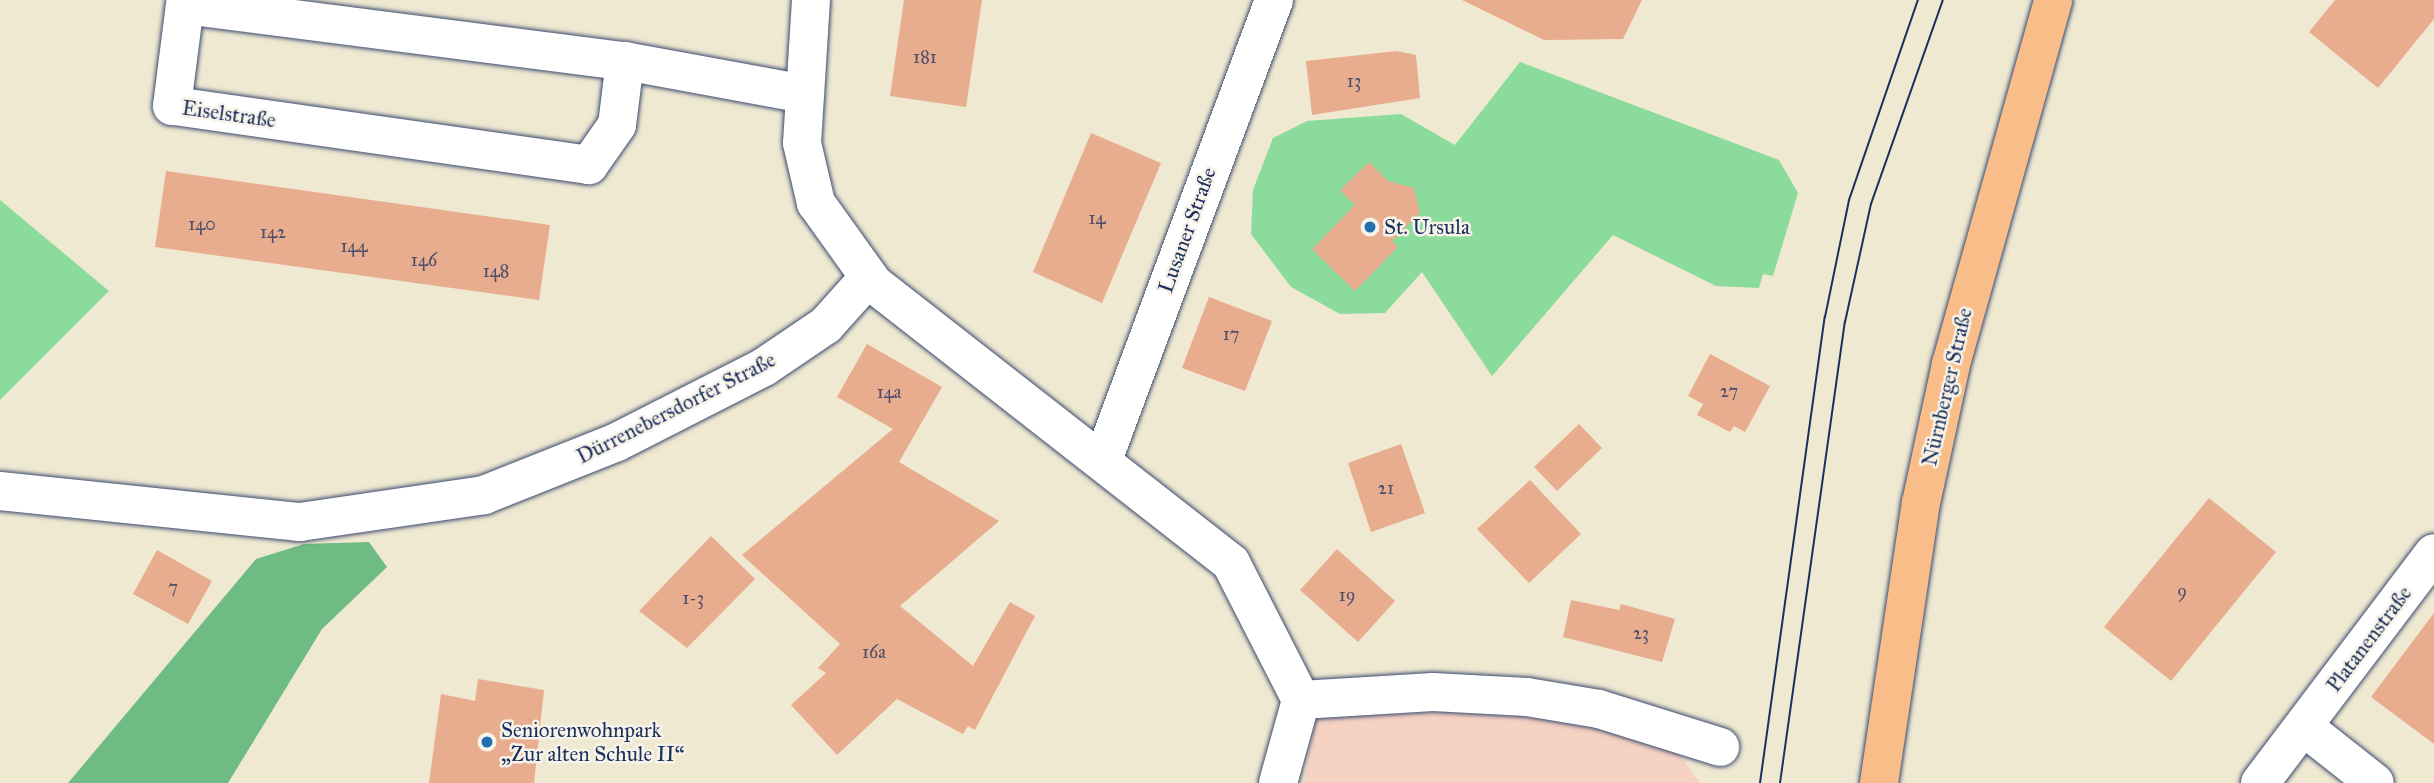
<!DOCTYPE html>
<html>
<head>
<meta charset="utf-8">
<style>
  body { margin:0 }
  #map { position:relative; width:2434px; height:783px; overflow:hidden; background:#efe9d2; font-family:"IM FELL Great Primer",serif }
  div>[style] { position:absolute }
  .built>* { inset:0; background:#f6d2c3 }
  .green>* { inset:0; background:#8adb9c }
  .forest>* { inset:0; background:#6fbb84 }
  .building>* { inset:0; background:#e8ac8e }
  .roads { filter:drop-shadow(0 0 2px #3b4b6f) drop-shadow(0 0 2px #3b4b6f) }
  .minor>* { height:38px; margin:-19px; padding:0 19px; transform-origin:19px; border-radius:19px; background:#fff }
  .major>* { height:38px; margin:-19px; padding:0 19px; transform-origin:19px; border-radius:19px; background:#f8bd88 }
  .tram>* { height:2px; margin:-1px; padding:0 1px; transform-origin:1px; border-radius:1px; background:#1b2f5e }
  .dots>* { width:19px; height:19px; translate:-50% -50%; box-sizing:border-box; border:4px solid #f7f3e8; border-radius:50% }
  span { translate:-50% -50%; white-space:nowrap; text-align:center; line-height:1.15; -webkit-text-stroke:5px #f7f3e8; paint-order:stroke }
  .number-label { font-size:18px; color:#4e4e6a }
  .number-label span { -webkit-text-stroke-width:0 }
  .street-label { font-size:21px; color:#1b2f5e }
  .poi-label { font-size:21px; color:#1b2f5e }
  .left { translate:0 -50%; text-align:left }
</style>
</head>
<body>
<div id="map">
  <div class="built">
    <div style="clip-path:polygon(1506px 712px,1602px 721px,1679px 754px,1700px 783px,1304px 783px,1316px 714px)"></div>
  </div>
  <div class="green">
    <div style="clip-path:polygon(1520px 62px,1779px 160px,1798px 193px,1773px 276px,1763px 274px,1759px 288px,1716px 286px,1613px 235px,1492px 376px,1422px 272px,1385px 313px,1340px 314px,1291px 287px,1251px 234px,1253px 190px,1273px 138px,1307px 121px,1401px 114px,1455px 145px)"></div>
    <div style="clip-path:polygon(0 200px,109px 291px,0 400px)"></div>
  </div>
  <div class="forest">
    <div style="clip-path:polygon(369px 542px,387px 567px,322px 629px,228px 783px,68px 783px,256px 559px,304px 544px)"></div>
  </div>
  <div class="building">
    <div style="clip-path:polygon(904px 0,982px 0,966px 107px,890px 96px)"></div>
    <div style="clip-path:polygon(1462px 0,1642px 0,1623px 39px,1544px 40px)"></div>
    <div style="clip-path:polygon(2335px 0,2434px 0,2434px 19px,2378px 88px,2309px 32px)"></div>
    <div style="clip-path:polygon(1397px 51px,1416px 55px,1420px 98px,1312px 115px,1306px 61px)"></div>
    <div style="clip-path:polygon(1091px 133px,1161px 163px,1102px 303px,1033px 272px)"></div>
    <div style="clip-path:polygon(1369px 162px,1388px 181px,1414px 188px,1420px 213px,1392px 241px,1398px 247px,1355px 291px,1312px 249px,1355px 205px,1340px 190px)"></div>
    <div style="clip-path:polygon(166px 171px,550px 225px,539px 300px,155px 247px)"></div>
    <div style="clip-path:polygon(1209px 297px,1272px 321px,1245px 391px,1182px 368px)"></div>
    <div style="clip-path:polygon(867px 344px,942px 387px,899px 462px,999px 521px,900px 606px,973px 666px,1010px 602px,1035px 616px,975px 730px,968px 726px,963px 734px,897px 699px,837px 755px,791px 705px,826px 673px,818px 668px,840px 644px,742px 555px,893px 429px,837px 397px)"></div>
    <div style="clip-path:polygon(1710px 354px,1770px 386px,1745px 432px,1734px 426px,1730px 432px,1697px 415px,1703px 404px,1688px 396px)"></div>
    <div style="clip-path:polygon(1579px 424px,1602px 448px,1557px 491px,1534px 467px)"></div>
    <div style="clip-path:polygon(1401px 444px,1425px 513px,1371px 532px,1348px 463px)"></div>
    <div style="clip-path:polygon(1530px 480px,1581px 534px,1529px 583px,1477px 529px)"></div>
    <div style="clip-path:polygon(2209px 498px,2276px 552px,2171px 681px,2104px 627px)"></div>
    <div style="clip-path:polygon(711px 536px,755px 579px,687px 648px,639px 611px)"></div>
    <div style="clip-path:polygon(1337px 549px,1395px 601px,1358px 642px,1300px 590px)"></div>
    <div style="clip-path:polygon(157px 550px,212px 581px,188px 624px,133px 594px)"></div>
    <div style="clip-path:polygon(1571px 600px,1619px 610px,1621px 604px,1675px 619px,1662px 662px,1563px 637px)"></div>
    <div style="clip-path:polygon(2434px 613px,2434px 744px,2371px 697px)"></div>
    <div style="clip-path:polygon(478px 679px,544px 690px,534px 783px,429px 783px,441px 694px,475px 701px)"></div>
  </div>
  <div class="roads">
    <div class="minor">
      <div style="left:811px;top:0;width:143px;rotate:93.6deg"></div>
      <div style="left:802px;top:143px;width:62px;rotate:76.9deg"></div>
      <div style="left:816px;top:203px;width:100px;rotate:54.4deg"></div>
      <div style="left:874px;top:284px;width:453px;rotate:38deg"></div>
      <div style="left:1231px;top:563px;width:154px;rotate:62.9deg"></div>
      <div style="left:1301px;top:700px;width:86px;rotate:105.5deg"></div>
      <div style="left:625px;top:61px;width:64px;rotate:97.1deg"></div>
      <div style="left:617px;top:125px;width:49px;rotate:125deg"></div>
      <div style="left:589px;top:165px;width:421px;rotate:-171.9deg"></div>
      <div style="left:172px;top:106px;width:102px;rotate:-82.7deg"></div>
      <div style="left:185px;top:5px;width:444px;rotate:7.3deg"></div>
      <div style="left:625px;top:61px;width:183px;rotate:10.4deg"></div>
      <div style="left:1103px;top:460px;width:491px;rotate:-69.6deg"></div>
      <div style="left:0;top:491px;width:302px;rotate:5.9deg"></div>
      <div style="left:300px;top:522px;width:186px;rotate:-8.3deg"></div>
      <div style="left:484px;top:495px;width:143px;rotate:-21.7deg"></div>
      <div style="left:617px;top:442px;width:165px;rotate:-27deg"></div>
      <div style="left:764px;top:367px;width:75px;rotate:-34.1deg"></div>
      <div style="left:826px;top:325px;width:64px;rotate:-48.1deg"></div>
      <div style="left:1301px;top:700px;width:132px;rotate:-3.5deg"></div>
      <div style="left:1433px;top:692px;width:94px;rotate:3deg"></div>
      <div style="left:1527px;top:697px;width:73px;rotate:9.5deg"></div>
      <div style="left:1599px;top:709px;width:127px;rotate:17.4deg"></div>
      <div style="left:2304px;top:727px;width:90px;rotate:38.3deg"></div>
      <div style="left:2260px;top:783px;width:288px;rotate:-52.9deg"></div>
    </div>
    <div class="major">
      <div style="left:1879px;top:783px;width:283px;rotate:-81.5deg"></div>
      <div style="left:1921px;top:503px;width:142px;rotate:-77.8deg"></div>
      <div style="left:1951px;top:364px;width:378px;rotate:-74.3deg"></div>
    </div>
  </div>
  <div class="tram">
    <div style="left:1760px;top:783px;width:471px;rotate:-82.1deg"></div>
    <div style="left:1825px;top:317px;width:119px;rotate:-78.4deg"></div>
    <div style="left:1849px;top:200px;width:212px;rotate:-71deg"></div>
    <div style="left:1780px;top:783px;width:466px;rotate:-82deg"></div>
    <div style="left:1845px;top:322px;width:121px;rotate:-77.6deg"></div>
    <div style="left:1871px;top:204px;width:216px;rotate:-70.6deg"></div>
  </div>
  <div class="dots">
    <div style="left:1370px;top:227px;background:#1f6fb2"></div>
    <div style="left:487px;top:742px;background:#1f6fb2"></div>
  </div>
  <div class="number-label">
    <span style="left:925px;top:57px">181</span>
    <span style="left:1354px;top:81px">13</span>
    <span style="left:1097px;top:218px">14</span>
    <span style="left:202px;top:224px">140</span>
    <span style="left:273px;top:232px">142</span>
    <span style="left:354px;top:246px">144</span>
    <span style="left:424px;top:260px">146</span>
    <span style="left:496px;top:271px">148</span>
    <span style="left:1231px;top:334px">17</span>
    <span style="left:1729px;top:391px">27</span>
    <span style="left:889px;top:392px">14a</span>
    <span style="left:1386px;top:488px">21</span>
    <span style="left:173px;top:587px">7</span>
    <span style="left:2182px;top:591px">9</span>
    <span style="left:1347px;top:595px">19</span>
    <span style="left:693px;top:598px">1-3</span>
    <span style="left:1641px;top:633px">23</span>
    <span style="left:874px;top:652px">16a</span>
  </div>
  <div class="street-label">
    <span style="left:229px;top:114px;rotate:8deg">Eiselstraße</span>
    <span style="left:1187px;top:230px;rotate:-70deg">Lusaner Straße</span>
    <span style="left:1947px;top:387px;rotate:-77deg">Nürnberger Straße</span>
    <span style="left:676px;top:408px;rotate:-27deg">Dürrenebersdorfer Straße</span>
    <span style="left:2369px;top:639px;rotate:-53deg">Platanenstraße</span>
  </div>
  <div class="poi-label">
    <span class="left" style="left:1384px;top:227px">St. Ursula</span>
    <span class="left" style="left:501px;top:742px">Seniorenwohnpark<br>„Zur alten Schule II“</span>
  </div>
</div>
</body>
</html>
